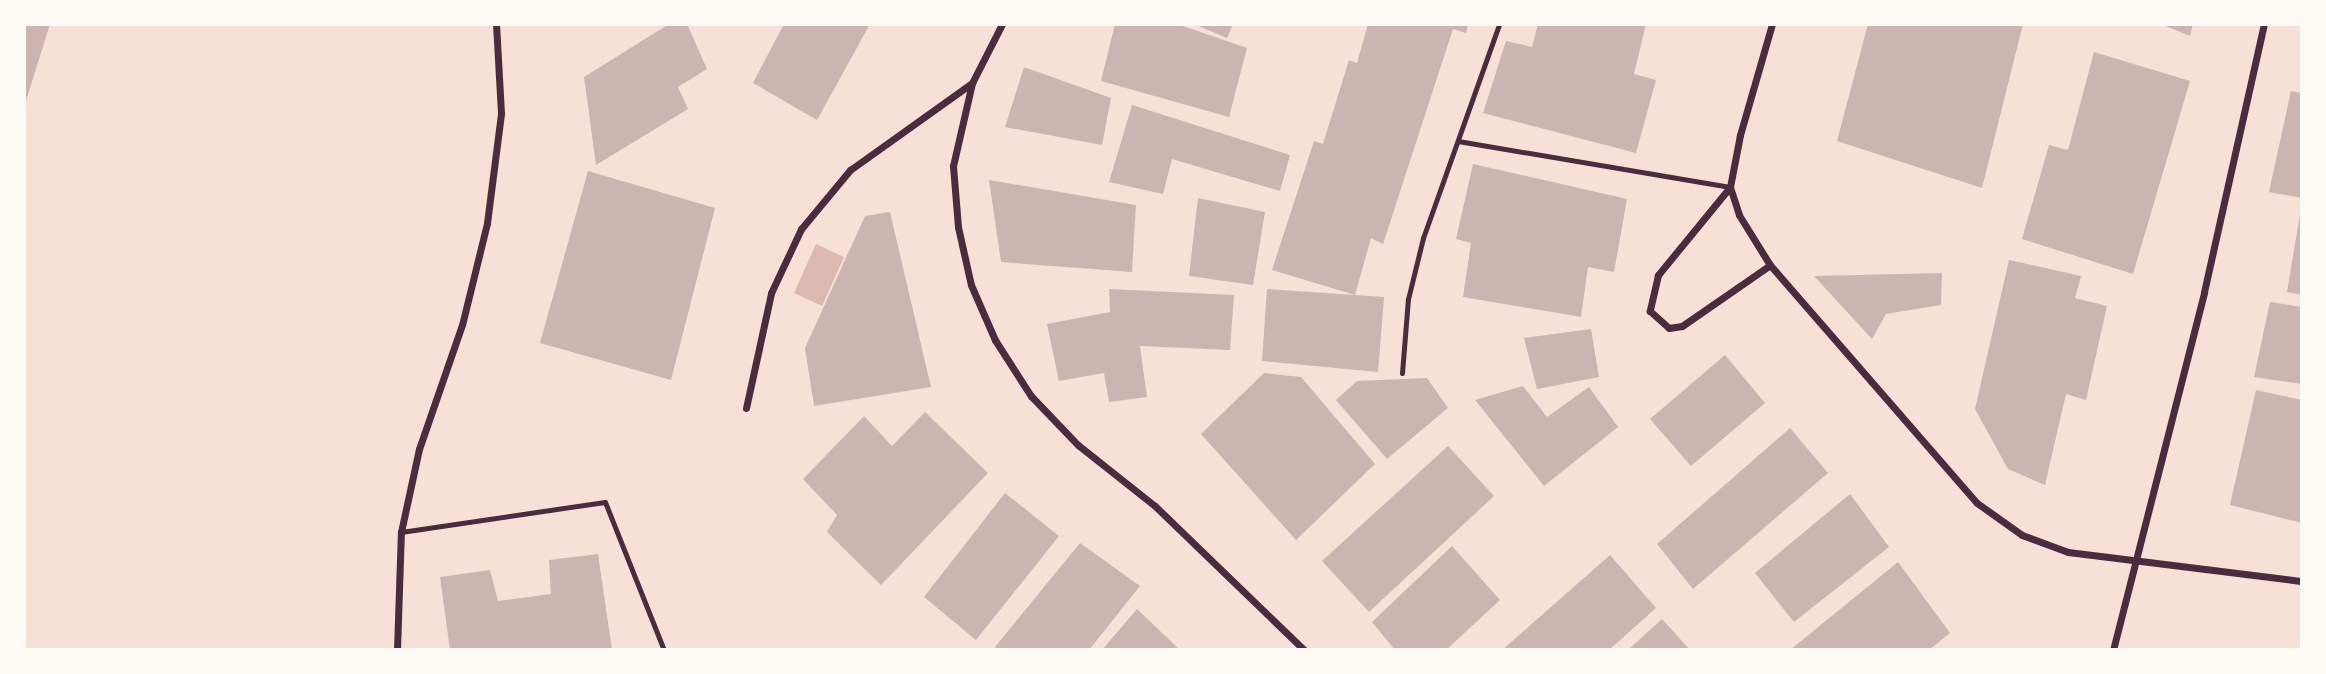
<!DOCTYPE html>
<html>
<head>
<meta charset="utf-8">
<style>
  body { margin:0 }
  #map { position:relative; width:2326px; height:674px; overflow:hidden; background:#f7e1d7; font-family:Commissioner,sans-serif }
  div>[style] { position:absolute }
  .water>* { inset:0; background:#dcb8b0 }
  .building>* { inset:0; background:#ccb4b1 }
  .service>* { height:5px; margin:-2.5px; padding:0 2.5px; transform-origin:2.5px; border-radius:2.5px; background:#4a2c40 }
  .minor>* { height:7px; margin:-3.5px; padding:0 3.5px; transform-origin:3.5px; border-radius:3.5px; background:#4a2c40 }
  span { translate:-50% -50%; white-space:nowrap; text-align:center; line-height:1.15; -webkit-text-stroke:5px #fffaf5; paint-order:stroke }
  .frame { position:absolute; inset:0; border:26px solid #fffaf5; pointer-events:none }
</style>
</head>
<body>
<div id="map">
  <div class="water">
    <div style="clip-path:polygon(816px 244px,844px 257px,822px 306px,794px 293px)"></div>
  </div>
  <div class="building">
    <div style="clip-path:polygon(24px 24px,50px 24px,25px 104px,24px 104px)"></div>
    <div style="clip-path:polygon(669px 24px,687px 24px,707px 69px,678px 87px,688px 109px,596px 165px,584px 77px)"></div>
    <div style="clip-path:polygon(784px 24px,870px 24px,817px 120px,753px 83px)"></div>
    <div style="clip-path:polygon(1115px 24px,1177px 24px,1247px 48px,1229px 117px,1101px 81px)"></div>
    <div style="clip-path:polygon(1194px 24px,1233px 24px,1227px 38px)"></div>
    <div style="clip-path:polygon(1368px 24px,1468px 24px,1466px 33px,1453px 29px,1383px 244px,1371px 238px,1355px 295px,1272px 270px,1314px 141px,1323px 144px,1349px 60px,1357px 63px)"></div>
    <div style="clip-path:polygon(1538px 24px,1646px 24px,1634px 74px,1656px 80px,1636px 153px,1483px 113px,1506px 41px,1532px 47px)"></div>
    <div style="clip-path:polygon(1868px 24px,2023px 24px,1982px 188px,1837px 141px)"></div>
    <div style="clip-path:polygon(2161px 24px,2193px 24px,2190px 36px)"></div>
    <div style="clip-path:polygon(2094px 52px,2190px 81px,2133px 274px,2022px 239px,2049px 145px,2068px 150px)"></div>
    <div style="clip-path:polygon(1024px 67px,1111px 98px,1102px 145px,1005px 127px)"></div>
    <div style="clip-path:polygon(2291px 91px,2302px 93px,2302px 198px,2269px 192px)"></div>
    <div style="clip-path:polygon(1132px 105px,1290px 155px,1280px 191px,1172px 159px,1163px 194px,1109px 182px)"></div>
    <div style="clip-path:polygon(1473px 164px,1627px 199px,1614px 272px,1588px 267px,1581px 317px,1463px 297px,1471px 243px,1456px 239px)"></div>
    <div style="clip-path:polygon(588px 171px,715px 208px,671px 380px,540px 343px)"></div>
    <div style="clip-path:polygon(989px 180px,1136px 205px,1132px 272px,1001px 262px)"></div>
    <div style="clip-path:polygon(1198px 198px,1265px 212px,1253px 285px,1189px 276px)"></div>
    <div style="clip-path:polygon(890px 212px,931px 387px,814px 406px,805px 348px,865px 216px)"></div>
    <div style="clip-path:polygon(2300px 214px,2302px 214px,2302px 295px,2287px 292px)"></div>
    <div style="clip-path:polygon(2009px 260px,2081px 276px,2075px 298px,2107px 306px,2086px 400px,2066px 394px,2045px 485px,2008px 469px,1975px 409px)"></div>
    <div style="clip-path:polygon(1942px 273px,1941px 305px,1886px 314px,1872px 339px,1814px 276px)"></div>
    <div style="clip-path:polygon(1109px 289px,1234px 295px,1230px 350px,1140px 346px,1147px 397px,1109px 402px,1104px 373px,1059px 381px,1047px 324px,1110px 312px)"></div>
    <div style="clip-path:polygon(1267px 289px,1384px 297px,1378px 372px,1262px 361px)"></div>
    <div style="clip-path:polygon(2270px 302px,2302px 307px,2302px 384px,2254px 377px)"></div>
    <div style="clip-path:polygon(1591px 329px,1599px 377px,1537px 389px,1524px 338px)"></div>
    <div style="clip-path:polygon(1725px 355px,1765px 403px,1691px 466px,1650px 419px)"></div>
    <div style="clip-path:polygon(1264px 373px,1301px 377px,1375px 464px,1296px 540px,1201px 434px)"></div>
    <div style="clip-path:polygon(1427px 378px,1448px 408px,1387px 459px,1336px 400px,1357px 381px)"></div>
    <div style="clip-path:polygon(1523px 386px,1547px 417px,1589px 387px,1618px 427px,1544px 486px,1475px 400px)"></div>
    <div style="clip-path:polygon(2256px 390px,2302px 400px,2302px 523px,2230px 505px)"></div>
    <div style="clip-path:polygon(925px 412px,988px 473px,881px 585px,827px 532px,837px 515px,803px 479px,864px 416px,892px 446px)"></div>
    <div style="clip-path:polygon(1790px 428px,1828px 473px,1693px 589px,1657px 544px)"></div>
    <div style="clip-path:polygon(1448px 446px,1494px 496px,1369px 612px,1322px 561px)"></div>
    <div style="clip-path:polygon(1005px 493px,1059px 536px,976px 640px,924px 597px)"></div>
    <div style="clip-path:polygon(1850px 494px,1889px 547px,1794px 622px,1755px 573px)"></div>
    <div style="clip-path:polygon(1080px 543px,1140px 586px,1089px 650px,998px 650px,995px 647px)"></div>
    <div style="clip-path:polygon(1452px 546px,1500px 600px,1446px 650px,1395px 650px,1372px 622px)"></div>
    <div style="clip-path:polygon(598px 554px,612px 650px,450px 650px,440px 577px,490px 570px,498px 601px,551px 594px,549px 560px)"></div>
    <div style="clip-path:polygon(1610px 555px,1656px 608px,1609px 650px,1502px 650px)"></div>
    <div style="clip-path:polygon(1898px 562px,1950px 633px,1929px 650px,1790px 650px)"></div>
    <div style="clip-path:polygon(1137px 609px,1180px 650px,1102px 650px)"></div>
    <div style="clip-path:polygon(1662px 619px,1690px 650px,1628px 650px)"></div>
  </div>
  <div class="service">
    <div style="left:1458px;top:141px;width:276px;rotate:9.6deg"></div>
    <div style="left:1402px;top:373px;width:74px;rotate:-85.4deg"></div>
    <div style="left:1408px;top:299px;width:63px;rotate:-76.2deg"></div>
    <div style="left:1423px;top:238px;width:227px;rotate:-70.4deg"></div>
    <div style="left:401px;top:532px;width:206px;rotate:-8.4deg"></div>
    <div style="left:605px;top:502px;width:159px;rotate:68.3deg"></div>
  </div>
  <div class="minor">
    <div style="left:1772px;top:24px;width:116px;rotate:106.1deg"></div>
    <div style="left:1740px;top:135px;width:53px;rotate:100.9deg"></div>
    <div style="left:1730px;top:187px;width:29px;rotate:72deg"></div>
    <div style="left:1739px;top:215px;width:59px;rotate:58.2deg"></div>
    <div style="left:1770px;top:265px;width:315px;rotate:49deg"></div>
    <div style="left:1977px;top:503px;width:55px;rotate:35.4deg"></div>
    <div style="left:2022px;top:535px;width:49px;rotate:20.3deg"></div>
    <div style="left:2068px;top:552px;width:236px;rotate:7.1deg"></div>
    <div style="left:972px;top:83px;width:85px;rotate:102.9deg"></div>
    <div style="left:953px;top:166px;width:61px;rotate:85.3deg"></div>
    <div style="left:958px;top:227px;width:59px;rotate:77.4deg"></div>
    <div style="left:971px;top:285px;width:60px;rotate:66.4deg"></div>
    <div style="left:995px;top:340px;width:67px;rotate:57.3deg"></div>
    <div style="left:1031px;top:396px;width:68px;rotate:46.2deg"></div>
    <div style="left:1078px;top:445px;width:98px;rotate:38.4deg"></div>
    <div style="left:1155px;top:506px;width:207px;rotate:44deg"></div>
    <div style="left:1730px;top:187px;width:114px;rotate:129.3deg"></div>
    <div style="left:1658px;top:275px;width:37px;rotate:103deg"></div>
    <div style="left:1650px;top:311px;width:25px;rotate:42deg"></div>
    <div style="left:1669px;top:328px;width:13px;rotate:-9deg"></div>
    <div style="left:1682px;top:326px;width:107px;rotate:-34.7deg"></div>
    <div style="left:746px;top:408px;width:118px;rotate:-77.7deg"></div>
    <div style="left:771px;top:293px;width:71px;rotate:-64.9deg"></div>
    <div style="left:801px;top:229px;width:77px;rotate:-50.3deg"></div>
    <div style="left:850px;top:170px;width:150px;rotate:-35.5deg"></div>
    <div style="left:972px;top:83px;width:66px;rotate:-63deg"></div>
    <div style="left:397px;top:650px;width:118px;rotate:-88.1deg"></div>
    <div style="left:401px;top:532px;width:85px;rotate:-77.8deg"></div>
    <div style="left:419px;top:449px;width:131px;rotate:-70.9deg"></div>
    <div style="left:462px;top:325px;width:105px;rotate:-76.2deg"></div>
    <div style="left:487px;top:223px;width:111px;rotate:-82.7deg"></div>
    <div style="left:501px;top:113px;width:89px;rotate:-93.2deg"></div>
    <div style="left:2113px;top:650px;width:369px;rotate:-75.7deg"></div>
    <div style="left:2204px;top:292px;width:275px;rotate:-77.4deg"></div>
  </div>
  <div class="frame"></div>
</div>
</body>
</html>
